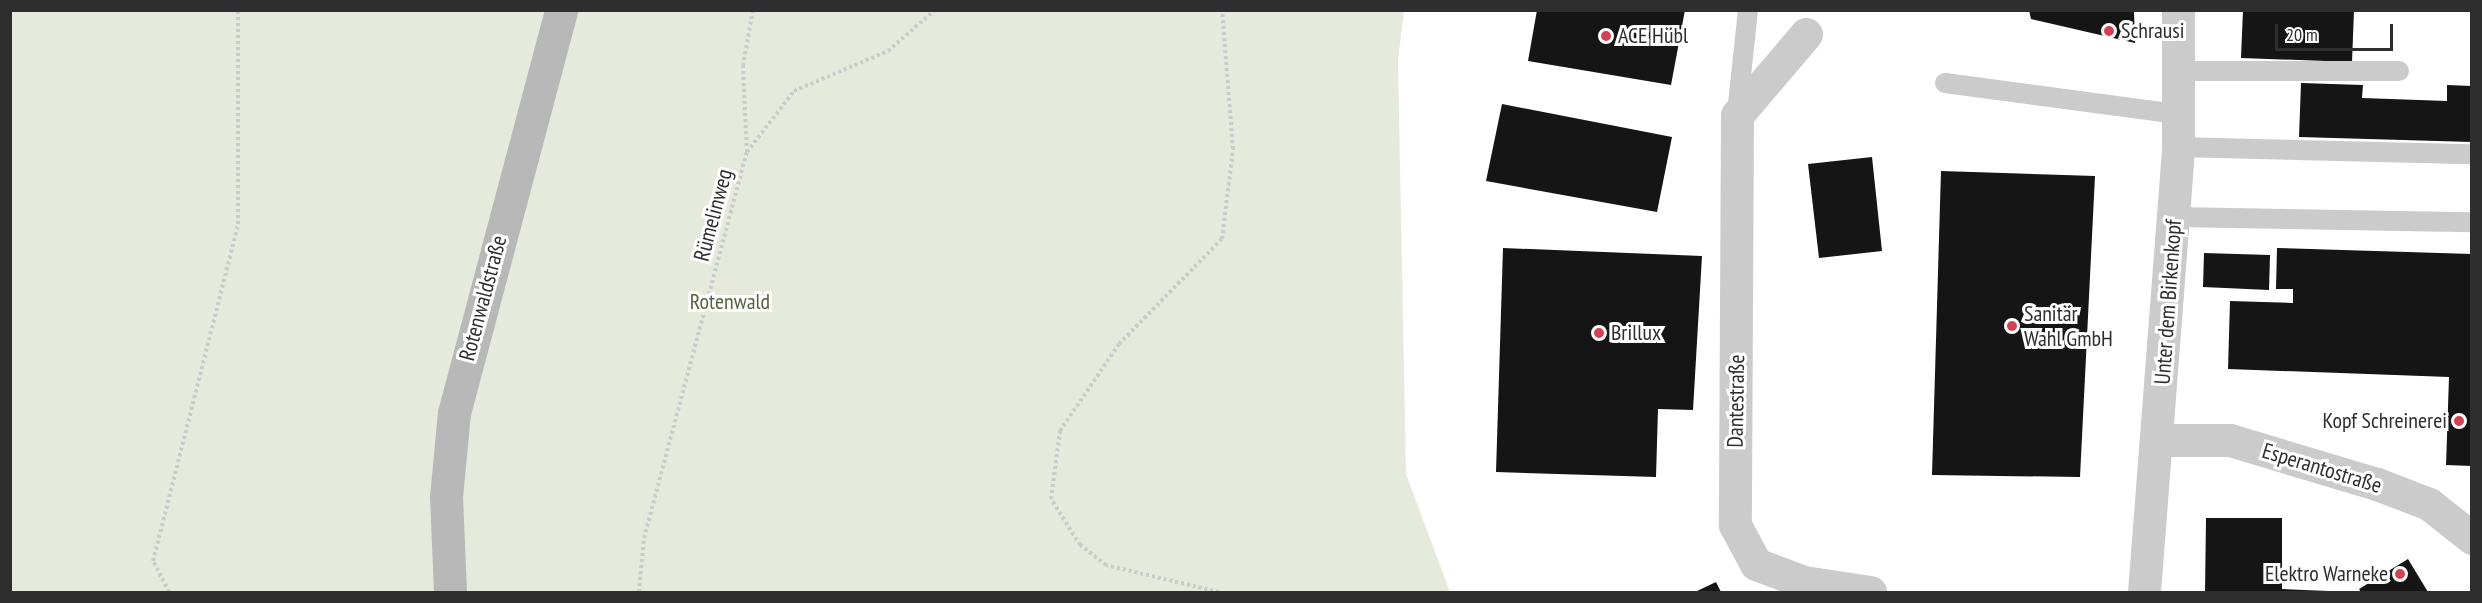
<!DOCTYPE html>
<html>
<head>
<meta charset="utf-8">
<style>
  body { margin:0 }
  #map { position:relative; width:2482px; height:603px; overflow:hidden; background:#fff; font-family:"PT Sans Narrow",sans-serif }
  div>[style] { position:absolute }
  .green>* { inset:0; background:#e5eadd }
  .building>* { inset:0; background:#151515 }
  .path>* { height:4px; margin-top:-2px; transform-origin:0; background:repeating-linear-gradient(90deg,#cbcbcb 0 3px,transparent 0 6px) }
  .lane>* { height:20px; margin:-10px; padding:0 10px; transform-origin:10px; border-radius:10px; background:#cbcbcb }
  .street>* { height:33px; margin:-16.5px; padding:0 16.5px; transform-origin:16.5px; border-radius:16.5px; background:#cbcbcb }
  .secondary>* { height:33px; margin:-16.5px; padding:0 16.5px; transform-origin:16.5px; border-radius:16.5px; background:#b8b8b8 }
  .dots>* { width:16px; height:16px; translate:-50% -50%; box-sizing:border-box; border:3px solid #fff; border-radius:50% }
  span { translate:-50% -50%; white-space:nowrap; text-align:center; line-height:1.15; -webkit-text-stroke:6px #fff; paint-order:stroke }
  .poi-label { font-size:22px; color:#2e2e2e }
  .left { translate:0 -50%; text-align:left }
  .right { translate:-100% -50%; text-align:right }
  .street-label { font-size:22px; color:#2e2e2e }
  .park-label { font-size:22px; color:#536540 }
  .frame { position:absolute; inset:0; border:12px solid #2e2e2e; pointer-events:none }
  .scale { position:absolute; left:2275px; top:24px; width:118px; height:27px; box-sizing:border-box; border:3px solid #2e2e2e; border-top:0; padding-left:8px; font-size:18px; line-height:21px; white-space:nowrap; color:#2e2e2e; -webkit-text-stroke:4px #fff; paint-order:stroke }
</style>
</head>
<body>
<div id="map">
  <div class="green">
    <div style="clip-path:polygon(10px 11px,1404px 11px,1398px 60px,1406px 474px,1450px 592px,11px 592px)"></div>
  </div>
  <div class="building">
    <div style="clip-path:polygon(1537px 10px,1685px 10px,1671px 85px,1528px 61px)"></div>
    <div style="clip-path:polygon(2029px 10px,2134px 10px,2135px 43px,2031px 19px)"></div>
    <div style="clip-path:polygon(2243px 10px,2354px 10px,2352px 62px,2241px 58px)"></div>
    <div style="clip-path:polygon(2301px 83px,2363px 85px,2362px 98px,2447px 101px,2447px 85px,2472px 86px,2472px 142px,2299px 137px)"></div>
    <div style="clip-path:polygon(1502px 104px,1672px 137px,1657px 212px,1486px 181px)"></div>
    <div style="clip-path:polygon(1872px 157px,1882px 251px,1819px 258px,1808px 164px)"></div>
    <div style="clip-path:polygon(1941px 171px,2095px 176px,2080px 477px,1932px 475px)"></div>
    <div style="clip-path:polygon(1503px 248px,1702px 256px,1693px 410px,1658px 409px,1656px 477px,1496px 472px)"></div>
    <div style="clip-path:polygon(2277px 248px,2472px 254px,2472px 466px,2446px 465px,2449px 377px,2228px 369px,2230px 301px,2293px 303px,2293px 289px,2276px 289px)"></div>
    <div style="clip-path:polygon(2204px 253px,2270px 255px,2269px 290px,2203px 287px)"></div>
    <div style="clip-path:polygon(2206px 518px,2282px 518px,2282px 589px,2353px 592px,2205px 592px)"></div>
    <div style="clip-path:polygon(2408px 559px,2428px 592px,2361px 592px,2359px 589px)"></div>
    <div style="clip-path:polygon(1716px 582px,1721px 592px,1695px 592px)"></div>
  </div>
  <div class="path">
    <div style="left:747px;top:152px;width:86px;rotate:-92.7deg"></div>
    <div style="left:743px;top:66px;width:57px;rotate:-79.9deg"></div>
    <div style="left:169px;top:592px;width:35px;rotate:-117deg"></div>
    <div style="left:153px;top:561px;width:348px;rotate:-75.8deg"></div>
    <div style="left:238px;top:224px;width:214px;rotate:-90deg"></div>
    <div style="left:639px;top:592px;width:54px;rotate:-84.7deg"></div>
    <div style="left:644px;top:538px;width:400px;rotate:-75.1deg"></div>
    <div style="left:747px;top:152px;width:77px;rotate:-52.4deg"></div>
    <div style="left:794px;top:91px;width:102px;rotate:-23.1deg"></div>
    <div style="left:888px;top:51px;width:62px;rotate:-41.1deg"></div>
    <div style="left:1219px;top:592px;width:116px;rotate:-166.6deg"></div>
    <div style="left:1106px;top:565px;width:33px;rotate:-142deg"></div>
    <div style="left:1080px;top:545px;width:54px;rotate:-122.2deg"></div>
    <div style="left:1051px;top:499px;width:69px;rotate:-82.5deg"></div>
    <div style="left:1060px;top:431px;width:105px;rotate:-55.9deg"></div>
    <div style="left:1119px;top:344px;width:147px;rotate:-45.6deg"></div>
    <div style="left:1222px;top:239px;width:91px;rotate:-83deg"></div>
    <div style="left:1233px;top:149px;width:139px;rotate:-94.5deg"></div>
  </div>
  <div class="lane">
    <div style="left:2178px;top:71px;width:221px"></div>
    <div style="left:1945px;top:83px;width:235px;rotate:7.6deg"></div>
    <div style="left:1737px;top:113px;width:104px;rotate:-83.9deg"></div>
    <div style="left:2178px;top:147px;width:294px;rotate:1.4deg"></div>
    <div style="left:2174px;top:217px;width:298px;rotate:1deg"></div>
  </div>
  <div class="street">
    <div style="left:1806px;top:34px;width:106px;rotate:130.4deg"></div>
    <div style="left:1737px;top:115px;width:410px;rotate:90.3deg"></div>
    <div style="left:1735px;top:525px;width:44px;rotate:61.7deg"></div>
    <div style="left:1756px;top:564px;width:51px;rotate:20.6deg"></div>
    <div style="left:1804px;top:582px;width:67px;rotate:8.6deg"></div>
    <div style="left:2159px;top:440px;width:71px"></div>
    <div style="left:2230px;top:440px;width:153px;rotate:16.7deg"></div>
    <div style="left:2377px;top:484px;width:56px;rotate:21deg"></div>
    <div style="left:2429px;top:504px;width:55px;rotate:38.3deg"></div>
    <div style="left:2144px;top:592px;width:446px;rotate:-85.6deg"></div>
    <div style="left:2178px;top:147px;width:137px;rotate:-90deg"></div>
  </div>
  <div class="secondary">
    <div style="left:450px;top:592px;width:95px;rotate:-92.4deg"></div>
    <div style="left:446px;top:497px;width:84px;rotate:-84.6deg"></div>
    <div style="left:454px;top:413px;width:417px;rotate:-75.1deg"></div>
  </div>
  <div class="dots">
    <div style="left:2109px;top:31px;background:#d44153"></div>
    <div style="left:1606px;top:36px;background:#d44153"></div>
    <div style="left:2012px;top:326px;background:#d44153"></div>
    <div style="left:1599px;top:333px;background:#d44153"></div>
    <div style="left:2459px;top:421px;background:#d44153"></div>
    <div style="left:2400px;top:574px;background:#d44153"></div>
  </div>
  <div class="poi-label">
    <span class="left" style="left:2121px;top:31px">Schrausi</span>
    <span class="left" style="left:1618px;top:36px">ACE Hübl</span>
    <span class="left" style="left:2024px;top:326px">Sanitär<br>Wahl GmbH</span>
    <span class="left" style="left:1611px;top:333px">Brillux</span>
    <span class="right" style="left:2447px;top:421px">Kopf Schreinerei</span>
    <span class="right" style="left:2388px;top:574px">Elektro Warneke</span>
  </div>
  <div class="street-label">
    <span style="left:713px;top:215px;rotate:-75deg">Rümelinweg</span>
    <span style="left:483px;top:298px;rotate:-75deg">Rotenwaldstraße</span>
    <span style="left:2168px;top:302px;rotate:-86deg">Unter dem Birkenkopf</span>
    <span style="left:1736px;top:401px;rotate:-89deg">Dantestraße</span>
    <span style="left:2322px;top:468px;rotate:17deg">Esperantostraße</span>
  </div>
  <div class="park-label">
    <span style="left:730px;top:302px">Rotenwald</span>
  </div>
  <div class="frame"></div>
  <div class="scale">20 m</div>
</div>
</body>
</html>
